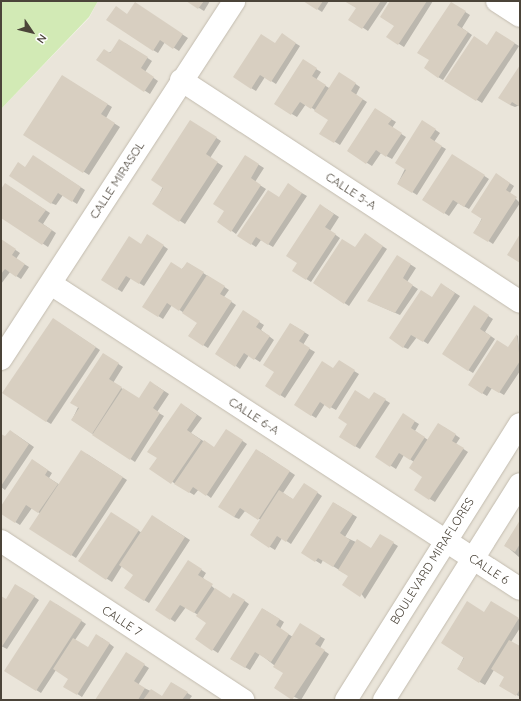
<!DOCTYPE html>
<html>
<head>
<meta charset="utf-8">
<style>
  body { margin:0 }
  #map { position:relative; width:521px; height:701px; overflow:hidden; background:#f6f3ec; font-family:Quicksand,sans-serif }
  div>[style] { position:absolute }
  .residential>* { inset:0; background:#eae5da }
  .green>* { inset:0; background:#d2eab5 }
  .shadow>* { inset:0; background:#0003 }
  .building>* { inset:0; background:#d8cfc1 }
  .roads { filter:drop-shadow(0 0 1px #c2bbae) drop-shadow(0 0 1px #c2bbae) }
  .minor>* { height:22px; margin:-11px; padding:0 11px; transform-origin:11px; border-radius:11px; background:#fff }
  span { translate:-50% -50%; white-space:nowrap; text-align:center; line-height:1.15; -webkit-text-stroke:3px #fff; paint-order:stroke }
  .street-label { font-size:12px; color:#4b4439 }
  .frame { position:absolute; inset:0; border:2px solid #4b4439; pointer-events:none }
  .north { position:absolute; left:12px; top:12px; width:40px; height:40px; -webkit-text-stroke:3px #fff; paint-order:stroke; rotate:125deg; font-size:11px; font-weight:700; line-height:16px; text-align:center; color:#4b4439 }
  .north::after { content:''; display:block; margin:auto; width:14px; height:18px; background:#4b4439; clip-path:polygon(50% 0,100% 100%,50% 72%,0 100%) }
</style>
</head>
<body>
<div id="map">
  <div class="residential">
    <div style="clip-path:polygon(98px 1px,520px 1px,520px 700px,1px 700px,1px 109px,89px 18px)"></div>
  </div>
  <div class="green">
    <div style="clip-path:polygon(1px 1px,98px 1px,89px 17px,1px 109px)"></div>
  </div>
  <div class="shadow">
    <div style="clip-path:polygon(188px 1px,210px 1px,204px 11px)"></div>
    <div style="clip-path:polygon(305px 1px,329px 1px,322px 12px)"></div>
    <div style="clip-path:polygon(346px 1px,388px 1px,368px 31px,350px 19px,357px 8px)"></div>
    <div style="clip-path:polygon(391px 1px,433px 1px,404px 47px,388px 37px,395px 26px)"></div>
    <div style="clip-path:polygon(456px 6px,470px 15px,462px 28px,472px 35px,443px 80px,438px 77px)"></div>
    <div style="clip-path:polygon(140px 7px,188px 38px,179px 51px,165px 42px,158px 53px,153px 50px,128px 15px)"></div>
    <div style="clip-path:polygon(501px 35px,519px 46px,482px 103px,446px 81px)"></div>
    <div style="clip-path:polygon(287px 38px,300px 46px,276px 84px,265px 77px,256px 91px,251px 88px,276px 44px)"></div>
    <div style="clip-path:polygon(125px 43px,152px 61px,145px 72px,158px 81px,150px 94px,97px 60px)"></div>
    <div style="clip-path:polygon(303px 61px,321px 72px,316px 80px,329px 88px,344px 76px,360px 87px,356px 95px,367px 102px,340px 145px,321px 133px,330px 120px,306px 104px,297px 117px,275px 104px)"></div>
    <div style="clip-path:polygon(520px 67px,520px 105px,515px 107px,510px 105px)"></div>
    <div style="clip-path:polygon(62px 76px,112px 107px,106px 118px,120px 127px,89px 175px,25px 135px)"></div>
    <div style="clip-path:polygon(375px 109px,396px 122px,392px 128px,406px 137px,392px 159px,381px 153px,372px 166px,348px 151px)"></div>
    <div style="clip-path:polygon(195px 124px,221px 141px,210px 158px,223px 166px,185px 224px,154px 204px)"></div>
    <div style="clip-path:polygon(427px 124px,440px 133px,434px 142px,446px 149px,417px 195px,398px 183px)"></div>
    <div style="clip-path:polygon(245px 156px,264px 168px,255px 182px,266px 189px,236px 234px,232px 231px,226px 211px)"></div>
    <div style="clip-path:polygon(457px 158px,489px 179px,469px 209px,458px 203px,449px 216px,423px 199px)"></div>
    <div style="clip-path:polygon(38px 159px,85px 190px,77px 204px,63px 195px,56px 205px,51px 203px,26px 168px)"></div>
    <div style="clip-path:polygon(502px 178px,514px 186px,510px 193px,520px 203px,493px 244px,475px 232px)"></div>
    <div style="clip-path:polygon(288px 185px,307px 196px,273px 247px,261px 240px,256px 247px,239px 236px,279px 198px)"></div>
    <div style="clip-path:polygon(10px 187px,50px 213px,43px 224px,56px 233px,48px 247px,1px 216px,1px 191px)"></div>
    <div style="clip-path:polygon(325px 208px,339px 217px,330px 231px,340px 238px,311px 282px,294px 271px)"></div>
    <div style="clip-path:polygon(152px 238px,168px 249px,144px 286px,131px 278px,122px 292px,103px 280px)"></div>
    <div style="clip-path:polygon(370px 238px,387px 249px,349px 306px,314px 283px)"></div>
    <div style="clip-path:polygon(1px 240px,20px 253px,16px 259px,29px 267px,21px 279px,10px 272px,1px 284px)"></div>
    <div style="clip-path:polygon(402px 259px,416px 268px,407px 282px,418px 289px,400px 315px,373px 303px)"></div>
    <div style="clip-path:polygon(188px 263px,229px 290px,224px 297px,236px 305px,208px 348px,189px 336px,198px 322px,172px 305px,163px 319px,144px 307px)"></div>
    <div style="clip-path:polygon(446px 287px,460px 296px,428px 344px,417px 337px,408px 349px,403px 347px,432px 298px)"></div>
    <div style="clip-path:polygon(474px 307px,493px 319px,485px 332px,495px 339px,473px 373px,468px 370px)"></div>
    <div style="clip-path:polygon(243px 312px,264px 325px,261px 330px,274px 340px,260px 362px,249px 355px,240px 369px,236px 366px)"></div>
    <div style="clip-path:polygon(58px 322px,100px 350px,51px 424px,46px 421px)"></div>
    <div style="clip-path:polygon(291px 324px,309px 335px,303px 345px,315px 352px,285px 398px,266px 386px,275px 372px)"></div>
    <div style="clip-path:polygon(518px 335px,520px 371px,504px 395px,492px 388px,487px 396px,469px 385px,509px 348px)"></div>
    <div style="clip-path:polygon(103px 354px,123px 367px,113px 383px,139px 399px,155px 385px,169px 394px,157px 412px,164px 416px,135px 462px,72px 420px)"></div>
    <div style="clip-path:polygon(339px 362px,359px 374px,336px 410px,325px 404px,316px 418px,311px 415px)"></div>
    <div style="clip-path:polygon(374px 393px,390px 403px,360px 449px,355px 446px)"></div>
    <div style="clip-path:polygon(186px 407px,202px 418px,191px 433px,214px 448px,231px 433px,247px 444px,211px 498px,199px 489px,194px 495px,151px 469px)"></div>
    <div style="clip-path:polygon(404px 415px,419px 424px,415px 431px,428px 440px,444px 427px,460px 438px,456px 444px,468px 452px,435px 502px,415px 490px,424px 476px,414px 462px,404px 455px,396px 469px,377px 457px)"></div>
    <div style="clip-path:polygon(15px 434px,34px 447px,5px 490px,1px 487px,1px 435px,6px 438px)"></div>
    <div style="clip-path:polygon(262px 453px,295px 475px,283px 493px,294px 500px,309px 487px,322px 496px,291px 544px,282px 538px,275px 550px,251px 535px,261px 520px,245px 511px,239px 519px,234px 517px)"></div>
    <div style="clip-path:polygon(87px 454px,127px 480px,76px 558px,31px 529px,41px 514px,32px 508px,20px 525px,1px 513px,1px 508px,37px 463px,52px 473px,49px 478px,60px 485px)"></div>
    <div style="clip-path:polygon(334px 503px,357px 517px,345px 537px,371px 549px,380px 535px,398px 546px,365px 599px,349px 576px,323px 560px,321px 564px,303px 553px)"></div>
    <div style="clip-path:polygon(116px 516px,142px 533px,157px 519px,190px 540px,149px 603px,144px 600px,134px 574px,122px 566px,112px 582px,79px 561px)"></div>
    <div style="clip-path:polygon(520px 522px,520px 558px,505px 545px)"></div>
    <div style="clip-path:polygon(193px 564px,206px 573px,203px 578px,216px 590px,230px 599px,239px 597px,249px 604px,218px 653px,196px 639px,208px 622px,198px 615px,186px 607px,175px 622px,157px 610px)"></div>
    <div style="clip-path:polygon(21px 588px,39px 600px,7px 649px,1px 646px,1px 597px,6px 600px)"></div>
    <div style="clip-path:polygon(491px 602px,520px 620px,520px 628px,511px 642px,520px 647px,520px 697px,500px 685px,506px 677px,494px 670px,485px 685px,458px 669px)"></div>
    <div style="clip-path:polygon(56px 604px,86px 624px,75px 640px,89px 649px,102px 638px,114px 647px,82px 697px,65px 686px,69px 679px,56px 670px,41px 693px,6px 671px)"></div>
    <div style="clip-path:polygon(263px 609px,284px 622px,280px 629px,293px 637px,300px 625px,325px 639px,320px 648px,329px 654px,301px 700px,275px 688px,284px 673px,260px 654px,250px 670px,231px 659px)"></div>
    <div style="clip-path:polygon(126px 654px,149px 668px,138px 685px,163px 697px,172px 683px,192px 696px,189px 700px,96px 700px)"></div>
  </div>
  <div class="building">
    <div style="clip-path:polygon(186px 1px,204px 1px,198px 9px)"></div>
    <div style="clip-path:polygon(303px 1px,323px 1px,317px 10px)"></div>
    <div style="clip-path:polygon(344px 1px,381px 1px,362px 29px,348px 20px,356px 8px)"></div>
    <div style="clip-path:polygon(390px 1px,427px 1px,398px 45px,386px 37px,394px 26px,380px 17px)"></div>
    <div style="clip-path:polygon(135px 2px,183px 34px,173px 49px,160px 40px,153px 51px,106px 20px,116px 6px,127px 14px)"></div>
    <div style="clip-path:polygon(451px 2px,466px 11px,457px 25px,468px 32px,438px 78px,424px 68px,429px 60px,417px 53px)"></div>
    <div style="clip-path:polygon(496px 31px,515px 43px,476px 101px,444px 81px,474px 36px,487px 45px)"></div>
    <div style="clip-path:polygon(282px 33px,296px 43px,271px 82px,260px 75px,251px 89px,233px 77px,261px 34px,275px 43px)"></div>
    <div style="clip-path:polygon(119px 39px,148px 57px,141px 68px,154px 77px,144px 92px,96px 60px,104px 49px,110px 53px)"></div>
    <div style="clip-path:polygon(303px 59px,317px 68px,312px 76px,326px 85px,311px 109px,300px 102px,291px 115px,274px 104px)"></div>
    <div style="clip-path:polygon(520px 65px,520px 107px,512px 102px,510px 105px,498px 98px)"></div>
    <div style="clip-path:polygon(339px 72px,356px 83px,351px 91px,363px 99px,334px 143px,319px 134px,328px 120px,314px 111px)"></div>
    <div style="clip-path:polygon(62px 75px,108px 104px,101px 114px,115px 123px,83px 173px,23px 135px)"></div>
    <div style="clip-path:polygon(375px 108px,392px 119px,388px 124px,402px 133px,386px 157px,376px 150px,366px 164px,347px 151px)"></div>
    <div style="clip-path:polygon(190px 120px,217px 137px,206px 154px,218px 162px,179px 222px,152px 204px,163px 188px,151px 180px)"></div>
    <div style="clip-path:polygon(422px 120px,436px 129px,430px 138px,442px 146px,412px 193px,397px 184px,406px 170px,395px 163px)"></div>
    <div style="clip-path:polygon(452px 154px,485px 175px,464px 207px,453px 200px,444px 214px,422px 200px)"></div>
    <div style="clip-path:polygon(33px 155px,81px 187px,72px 202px,58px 193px,51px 204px,9px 176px,18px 162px,25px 167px)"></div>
    <div style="clip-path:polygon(245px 155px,259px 164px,251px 178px,261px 185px,231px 232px,217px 222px,224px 211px,213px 204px)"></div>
    <div style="clip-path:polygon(496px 173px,510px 183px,506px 190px,517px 197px,488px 242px,473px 233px,482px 219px,471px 212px)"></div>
    <div style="clip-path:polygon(5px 183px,46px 210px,38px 221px,52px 230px,42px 245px,1px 218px,1px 189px)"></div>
    <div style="clip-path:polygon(288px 183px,302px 193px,268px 245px,256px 237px,251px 245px,237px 236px,268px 190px,279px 197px)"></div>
    <div style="clip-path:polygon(320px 204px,334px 214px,325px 227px,336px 234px,306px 280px,292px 271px,297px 263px,286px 256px)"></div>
    <div style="clip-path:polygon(365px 233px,383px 246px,344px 304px,313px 283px,342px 239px,355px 247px)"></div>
    <div style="clip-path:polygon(147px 234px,164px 245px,139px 284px,126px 276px,117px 290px,101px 280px,129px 236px,141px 244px)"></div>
    <div style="clip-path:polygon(520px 234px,520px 263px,507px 255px)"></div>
    <div style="clip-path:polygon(1px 239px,16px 249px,12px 255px,25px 264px,16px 277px,5px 269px,1px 274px)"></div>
    <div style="clip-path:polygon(397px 255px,411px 264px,403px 278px,413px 285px,395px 313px,367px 301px)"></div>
    <div style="clip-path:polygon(171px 262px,182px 269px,187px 262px,204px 272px,179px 311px,167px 303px,158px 317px,142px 307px)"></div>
    <div style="clip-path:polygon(207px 275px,225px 286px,220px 294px,232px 301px,203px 346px,188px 336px,197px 323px,182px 313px)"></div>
    <div style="clip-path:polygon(441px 283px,455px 293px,423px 342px,411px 335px,403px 348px,389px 338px,421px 290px,432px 297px)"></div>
    <div style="clip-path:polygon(474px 305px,489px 315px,480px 329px,491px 336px,468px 371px,442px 354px)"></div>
    <div style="clip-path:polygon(243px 310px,260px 321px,256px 327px,270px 336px,254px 360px,244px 353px,235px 367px,215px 354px)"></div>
    <div style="clip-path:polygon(53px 318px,96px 347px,46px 422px,2px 393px)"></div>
    <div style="clip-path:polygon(290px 323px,305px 332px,299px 341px,310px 348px,280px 396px,265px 386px,274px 372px,263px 365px)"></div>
    <div style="clip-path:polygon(517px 334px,520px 361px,499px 393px,487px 386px,482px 394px,468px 385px,497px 340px,508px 347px)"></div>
    <div style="clip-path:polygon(103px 353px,119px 363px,109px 379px,122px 387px,92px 434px,71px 420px,79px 408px,70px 403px)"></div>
    <div style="clip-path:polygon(339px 360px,355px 370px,330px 409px,320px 402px,311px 416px,294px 405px,322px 361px,333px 368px)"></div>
    <div style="clip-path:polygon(150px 381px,164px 391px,153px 408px,160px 413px,130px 460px,92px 435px,123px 388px,139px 398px)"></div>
    <div style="clip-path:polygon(355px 390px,369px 399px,374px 392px,386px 399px,355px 447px,339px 437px,347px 424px,338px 418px)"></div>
    <div style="clip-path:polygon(181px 403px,197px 415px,187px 430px,201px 440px,171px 484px,149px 469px,157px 458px,147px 452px)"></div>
    <div style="clip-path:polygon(403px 413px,415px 421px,411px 428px,425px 437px,410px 460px,399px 453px,390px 467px,375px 457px)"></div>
    <div style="clip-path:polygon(438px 423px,456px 434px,452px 441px,464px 448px,429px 500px,414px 490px,422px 477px,409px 468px)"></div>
    <div style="clip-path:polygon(226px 429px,243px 440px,206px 496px,193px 487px,189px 493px,174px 484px,204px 440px,214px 447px)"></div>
    <div style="clip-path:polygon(10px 430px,29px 444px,1px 486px,1px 434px,5px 436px)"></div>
    <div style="clip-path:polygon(256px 449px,290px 471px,258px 520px,240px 508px,234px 517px,218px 507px)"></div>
    <div style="clip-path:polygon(81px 450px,123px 477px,71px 556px,29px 529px)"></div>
    <div style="clip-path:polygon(32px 459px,48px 470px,45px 475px,58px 484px,38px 513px,26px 505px,15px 523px,1px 514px,1px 506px)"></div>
    <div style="clip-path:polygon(304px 483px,318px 492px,286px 542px,277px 536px,269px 548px,250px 535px,279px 490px,293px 499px)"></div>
    <div style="clip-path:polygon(333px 502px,353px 514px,340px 533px,350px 540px,333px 567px,318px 558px,315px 562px,301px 553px)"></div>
    <div style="clip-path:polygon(111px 512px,139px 530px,106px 580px,78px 561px)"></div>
    <div style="clip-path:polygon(152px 515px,185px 537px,144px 601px,124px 588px,133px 575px,119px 565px)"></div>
    <div style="clip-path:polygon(520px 520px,520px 544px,515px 552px,504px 546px)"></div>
    <div style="clip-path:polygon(380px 534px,394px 542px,360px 597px,342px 585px,348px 576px,338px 570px,357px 539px,371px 548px)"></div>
    <div style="clip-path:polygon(188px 560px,202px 569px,198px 575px,213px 584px,194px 613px,180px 605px,170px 620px,155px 610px)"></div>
    <div style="clip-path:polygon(15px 584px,35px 596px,1px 648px,1px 596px,6px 599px)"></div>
    <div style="clip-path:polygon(215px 588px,230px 598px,233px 593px,245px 600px,212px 651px,195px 639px,206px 623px,196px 616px)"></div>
    <div style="clip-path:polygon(50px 600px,82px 620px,36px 691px,4px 671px)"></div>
    <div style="clip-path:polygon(467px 601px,484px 612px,491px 601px,519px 618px,479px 683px,457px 669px,464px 658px,441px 643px)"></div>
    <div style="clip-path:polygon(262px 608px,280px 619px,276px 625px,289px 634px,271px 662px,255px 652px,245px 668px,230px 659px)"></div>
    <div style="clip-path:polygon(300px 623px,321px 636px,315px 644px,325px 650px,292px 700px,274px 688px,283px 673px,273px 667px)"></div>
    <div style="clip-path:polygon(96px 634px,110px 643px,77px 695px,63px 687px,68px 679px,53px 669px,73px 638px,88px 647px)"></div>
    <div style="clip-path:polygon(509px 640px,520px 646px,520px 689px,516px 696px,499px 686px,504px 677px,491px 669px)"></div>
    <div style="clip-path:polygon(126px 652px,145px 664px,134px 681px,145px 688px,138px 700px,95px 700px)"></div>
    <div style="clip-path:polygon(171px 682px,188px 692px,182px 700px,143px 700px,151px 689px,162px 696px)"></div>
  </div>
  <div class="roads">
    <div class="minor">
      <div style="left:497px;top:1px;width:27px;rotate:33deg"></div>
      <div style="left:181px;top:80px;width:405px;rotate:33.2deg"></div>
      <div style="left:51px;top:284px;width:559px;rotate:33.04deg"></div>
      <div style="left:1px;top:359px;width:427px;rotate:-56.9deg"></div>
      <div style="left:1px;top:541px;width:290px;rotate:33.3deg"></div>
      <div style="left:346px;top:700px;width:326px;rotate:-57.8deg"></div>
      <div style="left:384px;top:700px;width:255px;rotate:-57.8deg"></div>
    </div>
  </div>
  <div class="street-label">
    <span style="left:117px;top:180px;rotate:-57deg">CALLE MIRASOL</span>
    <span style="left:351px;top:191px;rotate:33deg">CALLE 5-A</span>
    <span style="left:254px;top:416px;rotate:33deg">CALLE 6-A</span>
    <span style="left:432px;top:561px;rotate:-58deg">BOULEVARD MIRAFLORES</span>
    <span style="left:489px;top:569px;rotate:33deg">CALLE 6</span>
    <span style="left:122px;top:621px;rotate:33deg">CALLE 7</span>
  </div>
  <div class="frame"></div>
  <div class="north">N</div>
</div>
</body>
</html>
